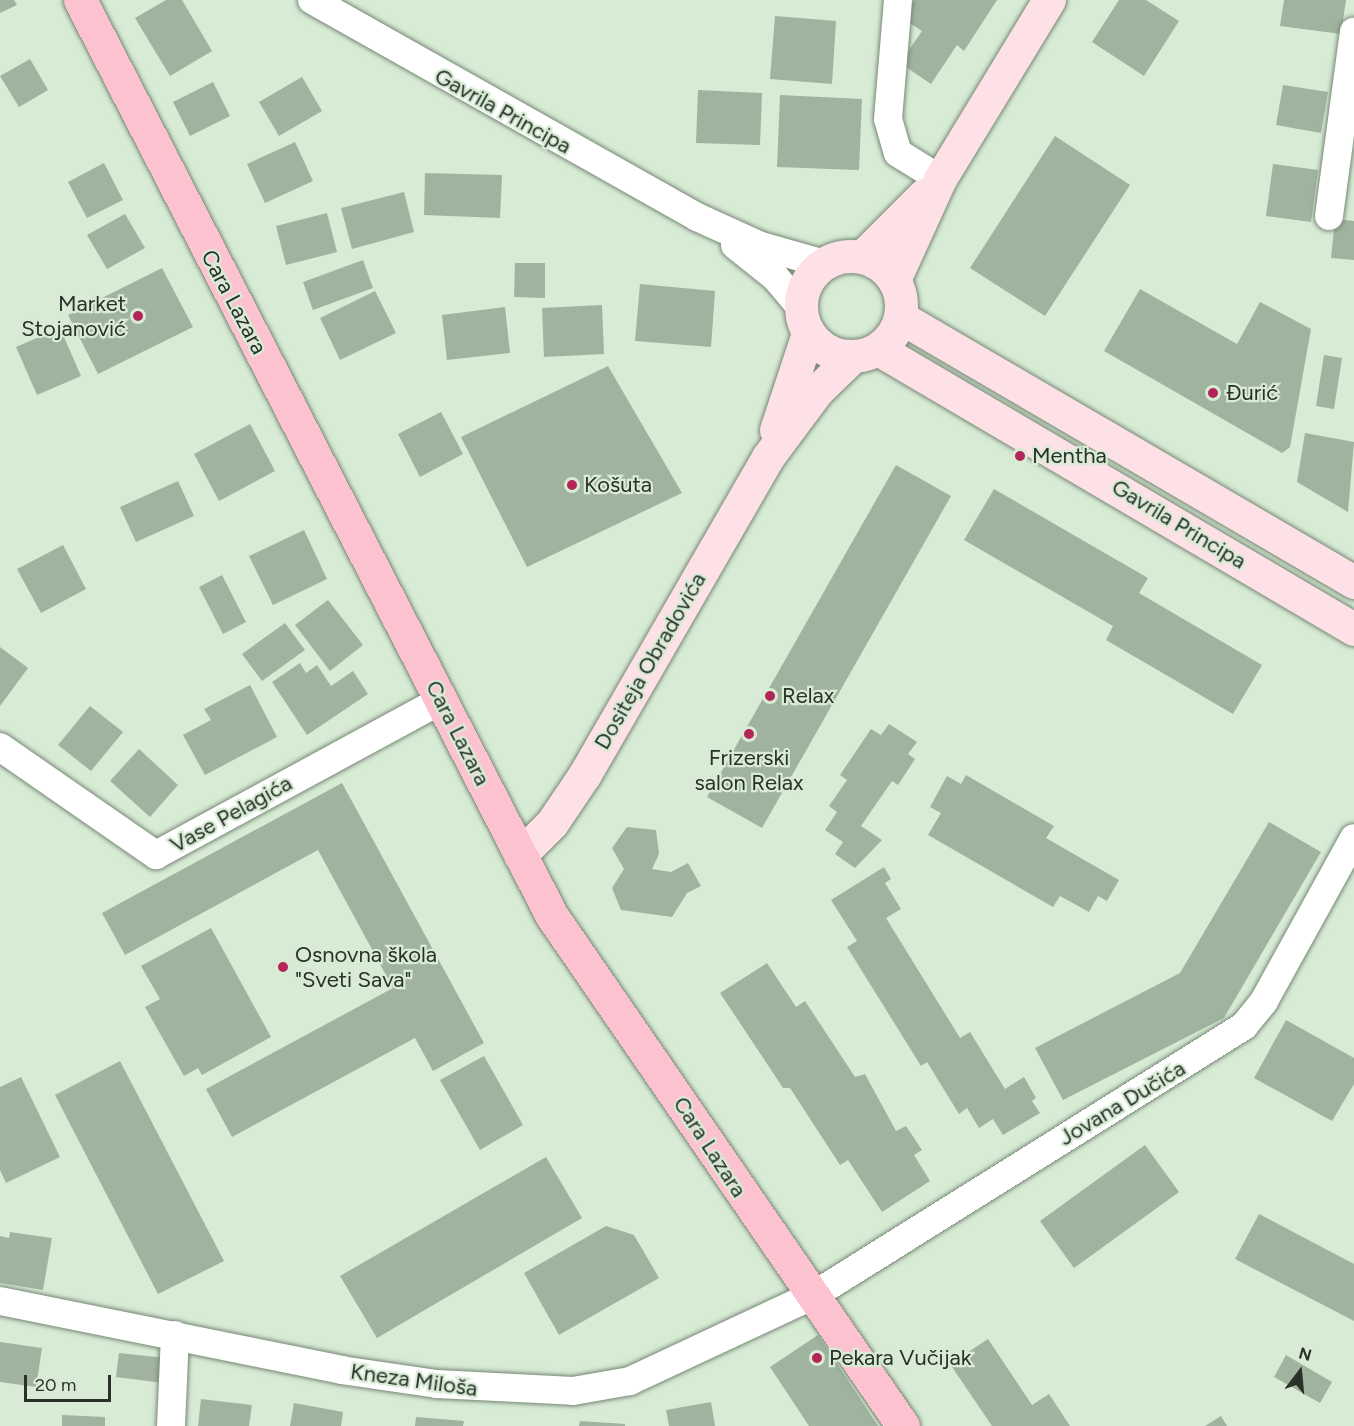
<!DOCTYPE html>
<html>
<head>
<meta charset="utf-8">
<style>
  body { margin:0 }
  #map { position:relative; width:1354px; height:1426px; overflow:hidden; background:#d7ebd5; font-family:Figtree,sans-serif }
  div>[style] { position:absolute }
  .building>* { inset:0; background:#a0b39f }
  .roads { filter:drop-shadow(0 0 2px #778875) drop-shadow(0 0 2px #778875) }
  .street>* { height:28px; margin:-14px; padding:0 14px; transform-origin:14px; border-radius:14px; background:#fff }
  .secondary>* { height:33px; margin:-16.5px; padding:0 16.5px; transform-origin:16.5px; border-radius:16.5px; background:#fee0e7 }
  .secondary>.ring { margin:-16.5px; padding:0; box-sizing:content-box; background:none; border:33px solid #fee0e7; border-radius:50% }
  .primary>* { height:33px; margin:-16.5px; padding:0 16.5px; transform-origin:16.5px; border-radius:16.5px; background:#fdc2cf }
  .dots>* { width:16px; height:16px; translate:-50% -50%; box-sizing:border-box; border:3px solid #d7ebd5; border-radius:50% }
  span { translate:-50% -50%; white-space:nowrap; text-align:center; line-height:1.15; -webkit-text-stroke:4.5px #d7ebd5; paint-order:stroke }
  .street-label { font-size:22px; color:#293129 }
  .poi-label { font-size:22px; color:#293129 }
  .right { translate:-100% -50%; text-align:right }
  .left { translate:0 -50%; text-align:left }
  .north { position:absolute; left:1270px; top:1342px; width:60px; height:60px; -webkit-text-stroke:4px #d7ebd5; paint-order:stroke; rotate:16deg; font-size:16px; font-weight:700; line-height:24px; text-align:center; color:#293129 }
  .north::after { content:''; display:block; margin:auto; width:21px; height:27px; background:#293129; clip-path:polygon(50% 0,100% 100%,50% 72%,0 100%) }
  .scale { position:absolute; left:24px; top:1375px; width:87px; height:27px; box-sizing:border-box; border:3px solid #293129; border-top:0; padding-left:8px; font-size:18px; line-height:21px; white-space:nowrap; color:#293129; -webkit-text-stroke:4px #d7ebd5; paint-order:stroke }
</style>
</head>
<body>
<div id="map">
  <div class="building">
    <div style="clip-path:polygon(0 0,14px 0,17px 5px,0 13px)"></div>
    <div style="clip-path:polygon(166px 0,182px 0,212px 51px,170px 76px,135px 18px)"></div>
    <div style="clip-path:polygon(914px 0,997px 0,964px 51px,957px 45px,931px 84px,900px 63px,922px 31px,902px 18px)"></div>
    <div style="clip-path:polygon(1119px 0,1146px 0,1179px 21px,1144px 76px,1092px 42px)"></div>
    <div style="clip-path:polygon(1284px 0,1346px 0,1341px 34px,1280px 26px)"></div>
    <div style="clip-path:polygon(775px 16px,836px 21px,832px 84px,770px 79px)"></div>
    <div style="clip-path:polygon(30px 59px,48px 90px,19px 107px,0 76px)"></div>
    <div style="clip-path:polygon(302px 77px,322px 111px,279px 136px,259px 102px)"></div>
    <div style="clip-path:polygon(213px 82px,230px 116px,190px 136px,173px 102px)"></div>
    <div style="clip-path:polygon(1283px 85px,1328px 92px,1321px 133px,1276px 125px)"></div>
    <div style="clip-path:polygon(698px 90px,762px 93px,760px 145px,696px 143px)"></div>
    <div style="clip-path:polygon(780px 95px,862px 99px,859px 170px,777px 167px)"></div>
    <div style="clip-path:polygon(1055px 136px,1130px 185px,1045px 316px,970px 268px)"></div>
    <div style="clip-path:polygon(295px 142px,313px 181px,265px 203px,247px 164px)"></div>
    <div style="clip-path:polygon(104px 163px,123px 200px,87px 218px,68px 182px)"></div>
    <div style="clip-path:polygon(1273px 164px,1318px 170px,1311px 222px,1266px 216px)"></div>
    <div style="clip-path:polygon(425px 173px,502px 175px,500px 218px,424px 215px)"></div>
    <div style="clip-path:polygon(404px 192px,414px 232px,352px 249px,341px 208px)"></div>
    <div style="clip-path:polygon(327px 213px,337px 252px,286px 265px,276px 226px)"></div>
    <div style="clip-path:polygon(125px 214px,145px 248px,107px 269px,87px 235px)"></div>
    <div style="clip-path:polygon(1335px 219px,1354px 221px,1354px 260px,1331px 258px)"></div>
    <div style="clip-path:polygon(363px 260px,373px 288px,313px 310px,303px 282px)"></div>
    <div style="clip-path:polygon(515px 263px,545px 263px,545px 298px,514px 297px)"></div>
    <div style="clip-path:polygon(162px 268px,193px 327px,98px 374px,68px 315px)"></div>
    <div style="clip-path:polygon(640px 284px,715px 291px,711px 347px,635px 341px)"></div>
    <div style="clip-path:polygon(1140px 289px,1237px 344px,1260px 302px,1311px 329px,1290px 447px,1282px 453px,1104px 351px)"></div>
    <div style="clip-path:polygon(375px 291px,396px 333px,340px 360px,320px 318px)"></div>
    <div style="clip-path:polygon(602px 305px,604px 354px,544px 357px,542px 308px)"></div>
    <div style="clip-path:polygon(505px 307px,510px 353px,447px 360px,442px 315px)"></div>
    <div style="clip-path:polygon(60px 328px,81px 376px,37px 395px,16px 347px)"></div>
    <div style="clip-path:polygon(1324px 355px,1342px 358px,1334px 409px,1316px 406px)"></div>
    <div style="clip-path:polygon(608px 366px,682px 493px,527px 567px,461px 437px)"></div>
    <div style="clip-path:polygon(441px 412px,463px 454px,420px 477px,398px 434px)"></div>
    <div style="clip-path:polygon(250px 424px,275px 471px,219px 501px,194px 454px)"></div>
    <div style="clip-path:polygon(1305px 433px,1354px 442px,1348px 512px,1297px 482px)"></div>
    <div style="clip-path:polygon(896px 465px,951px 496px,762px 828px,707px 797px)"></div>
    <div style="clip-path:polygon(178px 481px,194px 516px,136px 542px,120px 507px)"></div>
    <div style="clip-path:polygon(994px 489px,1148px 578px,1139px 593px,1262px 665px,1233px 714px,1106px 640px,1113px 626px,964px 540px)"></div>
    <div style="clip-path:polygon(304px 530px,327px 579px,273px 605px,249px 556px)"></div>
    <div style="clip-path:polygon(63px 545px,86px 589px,41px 613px,17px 569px)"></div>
    <div style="clip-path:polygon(222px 575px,246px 622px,223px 634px,199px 587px)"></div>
    <div style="clip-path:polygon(328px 600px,363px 645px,330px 671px,295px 625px)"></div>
    <div style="clip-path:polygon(285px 623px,305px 650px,262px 681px,242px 654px)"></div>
    <div style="clip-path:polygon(0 647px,28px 668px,0 706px)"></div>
    <div style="clip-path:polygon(300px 663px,306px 673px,317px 665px,331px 686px,353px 671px,368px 694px,307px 735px,272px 682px)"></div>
    <div style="clip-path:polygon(250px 685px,277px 737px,205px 775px,183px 735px,211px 720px,204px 709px)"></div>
    <div style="clip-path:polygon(90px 706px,123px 732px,91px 771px,58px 745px)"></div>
    <div style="clip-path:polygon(889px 724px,917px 742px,908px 754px,915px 759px,898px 785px,892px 781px,861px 826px,882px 840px,855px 868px,835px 854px,843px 842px,825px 830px,837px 812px,829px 806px,847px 780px,840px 775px,871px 729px,881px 735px)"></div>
    <div style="clip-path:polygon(139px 749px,178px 785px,150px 817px,110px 781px)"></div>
    <div style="clip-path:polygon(966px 775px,1054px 826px,1046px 838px,1119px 880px,1107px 901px,1098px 896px,1089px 912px,1060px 896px,1053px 907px,928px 835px,941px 813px,930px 807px,947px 776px,961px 784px)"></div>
    <div style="clip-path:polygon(342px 783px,484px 1043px,433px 1071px,415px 1038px,232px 1137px,206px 1089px,393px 988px,318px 850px,125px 955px,102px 913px)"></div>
    <div style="clip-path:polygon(1269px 822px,1321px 852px,1224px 1018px,1063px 1100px,1035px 1048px,1180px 973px)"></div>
    <div style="clip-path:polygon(627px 827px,656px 830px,659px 854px,652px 869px,671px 872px,688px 863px,701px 886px,687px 893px,672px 917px,621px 910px,612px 888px,624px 869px,612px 848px)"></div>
    <div style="clip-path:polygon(884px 867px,891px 879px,885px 883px,901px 909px,886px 918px,960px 1038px,970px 1032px,1005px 1089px,1024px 1077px,1036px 1098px,1032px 1101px,1040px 1113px,1003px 1135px,993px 1119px,979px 1128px,967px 1108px,959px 1114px,927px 1062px,921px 1066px,847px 947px,857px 941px,831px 900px)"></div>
    <div style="clip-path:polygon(211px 928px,271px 1037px,202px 1075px,198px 1068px,184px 1076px,145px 1007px,160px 999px,141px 966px)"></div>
    <div style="clip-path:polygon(767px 963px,796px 1007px,805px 1001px,855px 1077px,865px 1074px,896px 1131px,906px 1126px,922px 1150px,914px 1155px,930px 1181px,882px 1212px,848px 1160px,840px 1165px,790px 1088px,783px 1088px,720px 993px)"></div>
    <div style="clip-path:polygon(1286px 1020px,1354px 1058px,1354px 1084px,1332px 1121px,1254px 1078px)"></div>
    <div style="clip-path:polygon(484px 1056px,523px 1125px,480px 1150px,440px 1080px)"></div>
    <div style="clip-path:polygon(120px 1061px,224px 1261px,158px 1294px,55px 1095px)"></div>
    <div style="clip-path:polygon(21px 1077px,60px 1157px,6px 1183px,0 1170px,0 1087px)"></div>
    <div style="clip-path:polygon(1145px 1145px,1179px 1192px,1074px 1268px,1040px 1221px)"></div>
    <div style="clip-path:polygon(546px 1157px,582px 1218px,377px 1338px,340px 1276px)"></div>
    <div style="clip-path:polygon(1259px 1214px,1354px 1264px,1354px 1321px,1235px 1259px)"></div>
    <div style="clip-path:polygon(606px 1226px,634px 1235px,659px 1278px,559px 1335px,524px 1273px)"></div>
    <div style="clip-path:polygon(10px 1232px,52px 1238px,43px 1290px,0 1283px,0 1236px,9px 1238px)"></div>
    <div style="clip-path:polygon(818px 1335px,878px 1426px,809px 1426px,770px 1367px)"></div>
    <div style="clip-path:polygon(988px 1339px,1032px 1405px,1049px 1394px,1070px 1426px,992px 1426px,950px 1364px)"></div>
    <div style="clip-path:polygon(0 1342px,42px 1348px,36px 1387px,0 1382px)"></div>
    <div style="clip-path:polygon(119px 1353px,166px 1358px,163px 1383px,116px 1377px)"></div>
    <div style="clip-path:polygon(1286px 1355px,1332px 1382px,1320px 1403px,1274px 1377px)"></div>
    <div style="clip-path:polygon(201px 1399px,252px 1405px,249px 1426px,198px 1426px)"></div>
    <div style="clip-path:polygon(711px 1402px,715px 1426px,669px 1426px,666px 1410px)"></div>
    <div style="clip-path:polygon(294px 1403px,343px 1412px,341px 1426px,290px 1426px)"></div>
    <div style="clip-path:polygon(62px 1415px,105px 1417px,105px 1426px,62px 1426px)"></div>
    <div style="clip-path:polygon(1221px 1416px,1227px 1426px,1205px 1426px)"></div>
    <div style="clip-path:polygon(416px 1417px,464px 1421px,463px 1426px,415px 1426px)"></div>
    <div style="clip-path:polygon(580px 1421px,625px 1424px,625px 1426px,579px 1426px)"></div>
  </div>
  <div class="roads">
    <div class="street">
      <div style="left:312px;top:0;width:442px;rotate:29.4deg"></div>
      <div style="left:697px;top:217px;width:70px;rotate:24.4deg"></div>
      <div style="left:761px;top:246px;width:66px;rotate:15.9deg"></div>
      <div style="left:898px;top:0;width:119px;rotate:94.8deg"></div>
      <div style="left:888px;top:119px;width:35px;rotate:74deg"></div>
      <div style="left:898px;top:153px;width:49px;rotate:31.8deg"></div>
      <div style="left:1329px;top:216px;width:186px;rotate:-82.3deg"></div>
      <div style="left:735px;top:245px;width:53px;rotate:38.8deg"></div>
      <div style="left:776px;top:278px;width:39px;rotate:50deg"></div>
      <div style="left:0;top:747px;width:190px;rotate:34.7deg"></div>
      <div style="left:156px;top:855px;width:324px;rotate:-28.5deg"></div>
      <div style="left:0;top:1301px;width:348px;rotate:11.4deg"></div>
      <div style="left:341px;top:1370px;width:97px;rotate:8.3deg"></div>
      <div style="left:437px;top:1384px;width:136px;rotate:2.9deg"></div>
      <div style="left:573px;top:1391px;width:58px;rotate:-10deg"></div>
      <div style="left:630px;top:1381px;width:203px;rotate:-25.1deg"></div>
      <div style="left:814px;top:1295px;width:507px;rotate:-32.03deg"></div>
      <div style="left:1244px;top:1026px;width:32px;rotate:-51deg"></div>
      <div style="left:1264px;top:1001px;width:186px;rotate:-61.1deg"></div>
      <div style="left:171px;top:1426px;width:91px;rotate:-87.5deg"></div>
    </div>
    <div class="secondary">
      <div class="ring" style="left:801px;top:256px;width:67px;height:67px"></div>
      <div style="left:862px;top:257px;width:88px;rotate:-45deg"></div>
      <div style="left:894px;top:280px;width:111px;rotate:-65.5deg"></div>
      <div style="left:940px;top:179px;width:210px;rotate:-58.7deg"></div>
      <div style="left:900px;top:317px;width:526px;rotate:30.27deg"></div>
      <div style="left:878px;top:349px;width:552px;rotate:30.47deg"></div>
      <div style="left:776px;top:430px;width:102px;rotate:-71.7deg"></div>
      <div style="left:520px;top:855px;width:45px;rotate:-45deg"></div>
      <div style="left:552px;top:823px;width:59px;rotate:-56deg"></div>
      <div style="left:585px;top:774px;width:366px;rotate:-60deg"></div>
      <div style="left:768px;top:457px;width:82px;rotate:-53.4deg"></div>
      <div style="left:817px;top:391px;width:50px;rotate:-44.2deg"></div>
    </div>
    <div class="primary">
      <div style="left:80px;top:0;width:1030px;rotate:62.74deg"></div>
      <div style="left:552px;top:916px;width:619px;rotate:55.46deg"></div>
    </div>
  </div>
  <div class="dots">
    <div style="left:138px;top:316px;background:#b32457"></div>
    <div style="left:1213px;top:393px;background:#b32457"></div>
    <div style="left:1020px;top:456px;background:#b32457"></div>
    <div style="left:572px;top:485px;background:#b32457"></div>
    <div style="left:770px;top:696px;background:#b32457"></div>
    <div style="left:749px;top:734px;background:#b32457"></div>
    <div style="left:283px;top:967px;background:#b32457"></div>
    <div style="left:817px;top:1358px;background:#b32457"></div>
  </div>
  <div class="street-label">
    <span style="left:503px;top:111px;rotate:29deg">Gavrila Principa</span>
    <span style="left:234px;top:302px;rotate:62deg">Cara Lazara</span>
    <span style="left:1179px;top:524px;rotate:31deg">Gavrila Principa</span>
    <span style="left:650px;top:661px;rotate:-60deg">Dositeja Obradovića</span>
    <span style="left:458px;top:733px;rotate:63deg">Cara Lazara</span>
    <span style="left:231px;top:814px;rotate:-29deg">Vase Pelagića</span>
    <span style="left:1122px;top:1103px;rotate:-31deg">Jovana Dučića</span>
    <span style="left:710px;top:1147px;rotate:57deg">Cara Lazara</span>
    <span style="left:414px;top:1380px;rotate:8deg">Kneza Miloša</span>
  </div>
  <div class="poi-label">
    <span class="right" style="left:126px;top:316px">Market<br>Stojanović</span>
    <span class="left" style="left:1225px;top:393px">Đurić</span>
    <span class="left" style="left:1032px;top:456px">Mentha</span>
    <span class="left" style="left:584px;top:485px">Košuta</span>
    <span class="left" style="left:782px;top:696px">Relax</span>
    <span style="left:749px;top:770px">Frizerski<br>salon Relax</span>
    <span class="left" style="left:295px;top:967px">Osnovna škola<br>"Sveti Sava"</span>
    <span class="left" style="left:829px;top:1358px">Pekara Vučijak</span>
  </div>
  <div class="north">N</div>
  <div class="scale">20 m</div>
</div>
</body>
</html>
